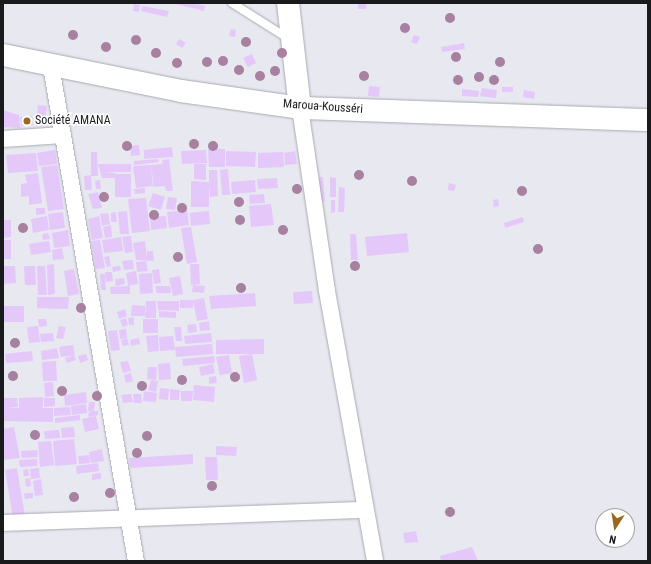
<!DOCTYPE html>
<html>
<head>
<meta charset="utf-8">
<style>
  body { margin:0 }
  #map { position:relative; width:651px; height:564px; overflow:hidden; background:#e7e8f0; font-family:"Roboto Condensed",sans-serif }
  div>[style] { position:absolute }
  .building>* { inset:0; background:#e5c8fa }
  .roads { filter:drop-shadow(0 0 1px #a8a9b1) drop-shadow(0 0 1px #a8a9b1) }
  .lane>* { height:8px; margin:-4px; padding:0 4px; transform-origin:4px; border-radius:4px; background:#fff }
  .street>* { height:16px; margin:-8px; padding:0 8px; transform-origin:8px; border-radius:8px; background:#fff }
  .primary>* { height:22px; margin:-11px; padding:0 11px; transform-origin:11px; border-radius:11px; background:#fff }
  .highway>* { height:22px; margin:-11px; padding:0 11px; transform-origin:11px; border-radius:11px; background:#fff }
  .trees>* { width:10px; height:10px; margin:-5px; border-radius:50%; background:#a880a0 }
  .dots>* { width:11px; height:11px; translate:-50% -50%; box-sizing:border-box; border:2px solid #fff; border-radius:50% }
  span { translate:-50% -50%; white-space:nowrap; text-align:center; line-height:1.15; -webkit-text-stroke:3px #fff; paint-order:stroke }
  .street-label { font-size:12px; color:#191a1c }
  .poi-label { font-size:12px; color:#191a1c }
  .left { translate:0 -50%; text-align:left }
  .frame { position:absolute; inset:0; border:4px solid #191a1c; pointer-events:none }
  .north { position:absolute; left:595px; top:508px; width:40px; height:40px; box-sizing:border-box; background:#fff; border:1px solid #a3a3a4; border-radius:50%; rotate:192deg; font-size:11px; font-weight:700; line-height:16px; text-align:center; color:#191a1c }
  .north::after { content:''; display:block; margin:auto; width:14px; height:18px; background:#9a691c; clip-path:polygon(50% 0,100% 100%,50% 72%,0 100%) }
</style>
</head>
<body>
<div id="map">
  <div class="building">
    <div style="clip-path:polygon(172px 3px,192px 3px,205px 6px,204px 11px)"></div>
    <div style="clip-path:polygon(358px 3px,367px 3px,366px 9px,358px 9px)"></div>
    <div style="clip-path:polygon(134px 4px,140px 5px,139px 12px,133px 11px)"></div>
    <div style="clip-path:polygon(142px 6px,169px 11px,167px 17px,141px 11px)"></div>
    <div style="clip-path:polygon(231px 29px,236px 30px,235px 37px,229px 36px)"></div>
    <div style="clip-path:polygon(414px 35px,420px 37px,417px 44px,411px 42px)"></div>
    <div style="clip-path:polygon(179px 39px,186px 43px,182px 48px,176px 44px)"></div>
    <div style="clip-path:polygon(464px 43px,465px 49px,442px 52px,441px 47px)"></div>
    <div style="clip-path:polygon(252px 54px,256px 63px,248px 67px,243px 58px)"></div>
    <div style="clip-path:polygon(369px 86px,380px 87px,379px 97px,368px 96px)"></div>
    <div style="clip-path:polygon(502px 87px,513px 87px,513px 92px,502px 92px)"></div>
    <div style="clip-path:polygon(482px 88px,497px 90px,496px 98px,480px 96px)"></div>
    <div style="clip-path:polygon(462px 89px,479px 91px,478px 97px,462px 96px)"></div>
    <div style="clip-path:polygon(524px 90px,535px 92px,534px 99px,523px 97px)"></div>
    <div style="clip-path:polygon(38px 105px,47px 106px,45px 124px,36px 123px)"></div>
    <div style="clip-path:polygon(3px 110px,19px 115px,20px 128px,3px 127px)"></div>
    <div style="clip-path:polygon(32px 116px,33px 125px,21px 126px,20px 117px)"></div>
    <div style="clip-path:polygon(139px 145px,140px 155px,131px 156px,130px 146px)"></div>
    <div style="clip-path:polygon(172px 147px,173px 157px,144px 159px,144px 150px)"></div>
    <div style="clip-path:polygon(208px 149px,225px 149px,225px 167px,209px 167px)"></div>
    <div style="clip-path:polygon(55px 150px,57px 164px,39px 166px,37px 153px)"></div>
    <div style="clip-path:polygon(206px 150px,207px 163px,182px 164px,181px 151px)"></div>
    <div style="clip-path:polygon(226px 151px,256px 152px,255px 167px,226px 166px)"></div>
    <div style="clip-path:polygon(295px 151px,297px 164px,285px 165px,284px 153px)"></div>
    <div style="clip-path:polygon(91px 152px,97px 152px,98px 176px,91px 176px)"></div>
    <div style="clip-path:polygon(283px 152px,284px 167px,258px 168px,258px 153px)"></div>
    <div style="clip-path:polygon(36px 153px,38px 171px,8px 173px,6px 155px)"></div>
    <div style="clip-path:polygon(158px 159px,159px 162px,134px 165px,134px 161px)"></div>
    <div style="clip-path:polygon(169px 159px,173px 191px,166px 191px,165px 186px,154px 187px,151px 165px,162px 164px,163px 170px,162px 160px)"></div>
    <div style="clip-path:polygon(98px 164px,131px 164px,131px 172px,104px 172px,115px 173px,115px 178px,102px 178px)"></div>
    <div style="clip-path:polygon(194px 164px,206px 164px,206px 180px,194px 179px)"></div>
    <div style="clip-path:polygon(57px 165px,64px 209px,48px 211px,41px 167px)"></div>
    <div style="clip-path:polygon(151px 165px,153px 186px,136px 188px,133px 166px)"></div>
    <div style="clip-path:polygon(228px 169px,230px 195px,222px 195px,220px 170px)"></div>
    <div style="clip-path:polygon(209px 170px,217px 170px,218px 196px,210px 197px,209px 184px,209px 207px,191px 207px,191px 181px,209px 182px)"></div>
    <div style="clip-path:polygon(38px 173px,42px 203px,29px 205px,29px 196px,21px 197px,21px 184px,27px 183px,25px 175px)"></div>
    <div style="clip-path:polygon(115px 174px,131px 174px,131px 197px,115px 197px)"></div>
    <div style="clip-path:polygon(91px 175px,92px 190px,85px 190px,84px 176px)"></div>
    <div style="clip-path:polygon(319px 177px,323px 177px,325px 202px,321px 202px)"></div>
    <div style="clip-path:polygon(330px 177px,336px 178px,336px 197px,330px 197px)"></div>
    <div style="clip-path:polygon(277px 178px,278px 188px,258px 189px,257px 179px)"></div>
    <div style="clip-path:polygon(100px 180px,101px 189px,96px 189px,95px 181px)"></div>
    <div style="clip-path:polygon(255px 180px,256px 192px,232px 194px,231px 182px)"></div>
    <div style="clip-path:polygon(449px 183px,456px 185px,454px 191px,448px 190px)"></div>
    <div style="clip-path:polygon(339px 187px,345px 188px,344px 212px,338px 212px)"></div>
    <div style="clip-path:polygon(145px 188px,145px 193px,135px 194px,134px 189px)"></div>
    <div style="clip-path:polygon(98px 192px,102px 208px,93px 209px,88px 194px)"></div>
    <div style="clip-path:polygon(153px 193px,165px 197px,161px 210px,148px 206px)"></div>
    <div style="clip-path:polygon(264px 194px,265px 203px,250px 204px,249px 195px)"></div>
    <div style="clip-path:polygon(168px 197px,177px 198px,175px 210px,166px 209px)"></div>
    <div style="clip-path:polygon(146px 198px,150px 231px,132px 233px,128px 199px)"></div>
    <div style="clip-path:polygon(498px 199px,499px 206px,494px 207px,493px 200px)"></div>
    <div style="clip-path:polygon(331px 200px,335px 200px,335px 212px,331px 213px)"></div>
    <div style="clip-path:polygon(271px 204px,274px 225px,251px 227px,249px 206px)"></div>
    <div style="clip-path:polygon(36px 208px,45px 208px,45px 214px,36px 215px)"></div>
    <div style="clip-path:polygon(187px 210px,189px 225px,169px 228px,167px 212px)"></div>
    <div style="clip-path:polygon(127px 211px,129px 234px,120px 234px,118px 212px)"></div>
    <div style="clip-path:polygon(209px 211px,210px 224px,191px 226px,190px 213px)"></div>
    <div style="clip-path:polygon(63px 212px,65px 228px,50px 230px,48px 214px)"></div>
    <div style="clip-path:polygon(116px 212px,117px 222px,111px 222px,111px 213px)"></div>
    <div style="clip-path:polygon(108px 213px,110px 224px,102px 226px,100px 214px)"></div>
    <div style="clip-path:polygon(47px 216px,49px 230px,33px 233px,31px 219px)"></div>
    <div style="clip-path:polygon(99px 216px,103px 238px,92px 240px,88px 219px)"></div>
    <div style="clip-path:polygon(166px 216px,167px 228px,151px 230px,150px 217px)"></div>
    <div style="clip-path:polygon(523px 217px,524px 222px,505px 228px,504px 223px)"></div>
    <div style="clip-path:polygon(3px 220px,11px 220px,11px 237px,3px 238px)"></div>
    <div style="clip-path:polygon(111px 225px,112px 237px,105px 238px,103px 227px)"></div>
    <div style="clip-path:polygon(191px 227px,197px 262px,187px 264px,181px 228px)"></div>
    <div style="clip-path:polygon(68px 230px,70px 246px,54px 248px,52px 233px)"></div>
    <div style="clip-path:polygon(48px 233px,50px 239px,43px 240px,42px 234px)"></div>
    <div style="clip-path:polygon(407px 233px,409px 252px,367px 256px,365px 237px)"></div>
    <div style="clip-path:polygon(350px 234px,356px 234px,358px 260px,351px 260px)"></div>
    <div style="clip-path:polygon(131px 236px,133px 252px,125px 253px,122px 237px)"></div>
    <div style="clip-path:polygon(121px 237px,123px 251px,104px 253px,102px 240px)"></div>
    <div style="clip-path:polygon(3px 240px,11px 240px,11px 259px,3px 259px)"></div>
    <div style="clip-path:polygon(100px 240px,105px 268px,96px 269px,91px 241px)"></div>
    <div style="clip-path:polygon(49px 241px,51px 252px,31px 255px,29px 244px)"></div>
    <div style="clip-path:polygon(145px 241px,147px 258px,147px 251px,153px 251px,154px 261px,136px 260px,133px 243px)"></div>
    <div style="clip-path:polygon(62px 248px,64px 259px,53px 260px,52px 250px)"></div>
    <div style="clip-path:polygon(109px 256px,111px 266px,107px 267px,104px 257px)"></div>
    <div style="clip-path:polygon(133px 260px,134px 269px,124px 270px,122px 261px)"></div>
    <div style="clip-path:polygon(146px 261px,148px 271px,137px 272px,136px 262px)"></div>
    <div style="clip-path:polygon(54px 264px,55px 294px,48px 295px,47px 265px)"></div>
    <div style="clip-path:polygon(190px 264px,199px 264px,200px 284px,191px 285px)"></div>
    <div style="clip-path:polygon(3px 266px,15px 266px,16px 283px,3px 284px)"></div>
    <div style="clip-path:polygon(24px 266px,35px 266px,36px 285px,25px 285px)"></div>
    <div style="clip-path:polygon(37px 266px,45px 266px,47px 295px,38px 295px)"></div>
    <div style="clip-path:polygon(120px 266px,121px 270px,113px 272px,112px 267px)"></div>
    <div style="clip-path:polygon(74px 269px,79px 294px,68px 296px,64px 271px)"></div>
    <div style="clip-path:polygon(159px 269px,161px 283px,154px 284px,152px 270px)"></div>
    <div style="clip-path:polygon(136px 271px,138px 284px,128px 286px,126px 273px)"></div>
    <div style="clip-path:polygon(105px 272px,112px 272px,113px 281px,106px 282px)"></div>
    <div style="clip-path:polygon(152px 273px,153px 293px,140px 294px,139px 274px)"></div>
    <div style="clip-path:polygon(100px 274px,105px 274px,106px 290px,101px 290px)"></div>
    <div style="clip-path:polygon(180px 276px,183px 294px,173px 296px,169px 278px)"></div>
    <div style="clip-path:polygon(124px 278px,125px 284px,116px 286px,115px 279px)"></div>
    <div style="clip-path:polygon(193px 285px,205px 286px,204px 293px,192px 292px)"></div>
    <div style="clip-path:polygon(130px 286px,130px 294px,111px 294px,110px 287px)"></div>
    <div style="clip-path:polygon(156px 286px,170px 286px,171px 293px,156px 293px)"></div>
    <div style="clip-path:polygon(312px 291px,313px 303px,294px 304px,293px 292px)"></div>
    <div style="clip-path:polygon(255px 293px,256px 306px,211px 309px,209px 296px)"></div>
    <div style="clip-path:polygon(37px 297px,69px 297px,68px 309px,37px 308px)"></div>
    <div style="clip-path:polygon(204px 298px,208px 319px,197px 321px,193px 300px)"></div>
    <div style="clip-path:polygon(180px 300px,193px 300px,193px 308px,180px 308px)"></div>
    <div style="clip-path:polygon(146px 301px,156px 301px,156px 318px,145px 318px)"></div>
    <div style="clip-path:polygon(157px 301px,179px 301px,179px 311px,158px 310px)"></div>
    <div style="clip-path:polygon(132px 305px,145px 306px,145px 316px,131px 316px)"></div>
    <div style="clip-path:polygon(3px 306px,24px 306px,24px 322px,3px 322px)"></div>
    <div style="clip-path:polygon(125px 309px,127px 316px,119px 319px,117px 312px)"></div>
    <div style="clip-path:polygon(159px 311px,176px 312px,176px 318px,159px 317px)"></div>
    <div style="clip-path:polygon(134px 317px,134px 325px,129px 325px,128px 318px)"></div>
    <div style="clip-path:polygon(126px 318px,128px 325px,123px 327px,120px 320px)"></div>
    <div style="clip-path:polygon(38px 319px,46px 319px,47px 326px,39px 327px)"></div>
    <div style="clip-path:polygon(143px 319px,158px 319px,158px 333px,143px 333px)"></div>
    <div style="clip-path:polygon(209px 321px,210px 330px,200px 331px,199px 323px)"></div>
    <div style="clip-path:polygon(196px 324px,197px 332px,188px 333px,187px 325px)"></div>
    <div style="clip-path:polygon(38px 326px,40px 342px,29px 343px,27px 327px)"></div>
    <div style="clip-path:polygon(59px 326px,66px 327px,63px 339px,56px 338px)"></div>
    <div style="clip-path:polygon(174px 327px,181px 327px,182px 341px,176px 341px)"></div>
    <div style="clip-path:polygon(126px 329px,127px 338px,120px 339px,119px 330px)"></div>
    <div style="clip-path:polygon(117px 330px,120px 350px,111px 351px,108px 331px)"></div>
    <div style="clip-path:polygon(53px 333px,54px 341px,41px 342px,40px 334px)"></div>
    <div style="clip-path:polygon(211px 333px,212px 342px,185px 344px,184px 336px)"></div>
    <div style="clip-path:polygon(158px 335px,159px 351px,148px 352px,146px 336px)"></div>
    <div style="clip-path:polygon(173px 336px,175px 350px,160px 351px,159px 337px)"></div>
    <div style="clip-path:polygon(127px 338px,129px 345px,123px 346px,121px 340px)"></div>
    <div style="clip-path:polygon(139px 338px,140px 344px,131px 346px,130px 340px)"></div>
    <div style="clip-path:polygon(264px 339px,264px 354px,216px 354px,216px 340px)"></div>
    <div style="clip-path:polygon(212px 344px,213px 354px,176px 357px,175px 347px)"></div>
    <div style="clip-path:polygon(73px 345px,75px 355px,61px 357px,59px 347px)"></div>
    <div style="clip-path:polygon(57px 348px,59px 358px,42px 360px,41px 351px)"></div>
    <div style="clip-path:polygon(32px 351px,33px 361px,6px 363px,5px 354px)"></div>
    <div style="clip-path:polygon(86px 354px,88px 360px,80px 363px,78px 356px)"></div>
    <div style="clip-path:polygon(252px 354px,257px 380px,244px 383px,239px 356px)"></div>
    <div style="clip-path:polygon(74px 355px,76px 360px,67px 363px,65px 358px)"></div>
    <div style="clip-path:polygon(229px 355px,232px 373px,220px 375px,216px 357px)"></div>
    <div style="clip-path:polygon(214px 356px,215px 363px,183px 366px,182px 359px)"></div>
    <div style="clip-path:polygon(56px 361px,57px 381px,43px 381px,42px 362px)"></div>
    <div style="clip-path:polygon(128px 361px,131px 371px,123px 373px,120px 362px)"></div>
    <div style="clip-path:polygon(170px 363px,171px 379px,159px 380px,158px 364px)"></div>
    <div style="clip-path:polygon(213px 364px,215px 373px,201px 376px,199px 367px)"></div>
    <div style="clip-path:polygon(148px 367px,157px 367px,156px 380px,147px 379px)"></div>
    <div style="clip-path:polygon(131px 373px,133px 381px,126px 383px,124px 375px)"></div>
    <div style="clip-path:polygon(216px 376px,217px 383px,209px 384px,209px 377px)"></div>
    <div style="clip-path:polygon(151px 380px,158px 381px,156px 392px,148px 390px)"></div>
    <div style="clip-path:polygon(53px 382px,54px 396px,45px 397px,44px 383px)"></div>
    <div style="clip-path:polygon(194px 385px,215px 387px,214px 402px,193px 400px)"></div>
    <div style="clip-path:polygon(160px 388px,169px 389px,168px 400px,159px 399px)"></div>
    <div style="clip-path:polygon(170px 389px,180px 390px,179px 400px,170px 400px)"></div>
    <div style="clip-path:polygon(144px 391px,157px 393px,156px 402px,143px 401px)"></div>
    <div style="clip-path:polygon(181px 391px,193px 391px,192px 401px,181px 401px)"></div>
    <div style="clip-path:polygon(86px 392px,87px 403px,65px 406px,64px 395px)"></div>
    <div style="clip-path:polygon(131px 394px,133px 402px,123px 403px,121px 395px)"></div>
    <div style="clip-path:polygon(133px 394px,141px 394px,142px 403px,134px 403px)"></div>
    <div style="clip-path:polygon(43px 397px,43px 408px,53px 408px,53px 422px,3px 421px,3px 398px,17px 398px,18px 407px,6px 408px,19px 408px,19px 398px)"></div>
    <div style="clip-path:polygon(44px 398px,55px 398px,55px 406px,44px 407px)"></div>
    <div style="clip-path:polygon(89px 402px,95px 402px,94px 411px,98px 411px,98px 415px,89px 417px,88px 413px,91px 412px,88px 411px)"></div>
    <div style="clip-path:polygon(86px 404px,87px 413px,72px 415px,71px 406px)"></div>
    <div style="clip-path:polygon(70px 407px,71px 415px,54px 416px,54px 408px)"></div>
    <div style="clip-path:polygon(80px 415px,80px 420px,55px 423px,55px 418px)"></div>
    <div style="clip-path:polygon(96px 416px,99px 429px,85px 432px,82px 419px)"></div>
    <div style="clip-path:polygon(14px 427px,20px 458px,3px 460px,3px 429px)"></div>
    <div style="clip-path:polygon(74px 427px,75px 437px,62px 438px,61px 428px)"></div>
    <div style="clip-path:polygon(59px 430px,60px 438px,45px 439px,44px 431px)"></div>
    <div style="clip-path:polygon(74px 439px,77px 464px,55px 466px,53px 441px)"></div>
    <div style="clip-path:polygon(51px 441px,54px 465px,40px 467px,38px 442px)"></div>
    <div style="clip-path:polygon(216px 446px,237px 447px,236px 456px,216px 455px)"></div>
    <div style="clip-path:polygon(102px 449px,104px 461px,91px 463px,89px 452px)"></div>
    <div style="clip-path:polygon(37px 450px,38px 457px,22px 458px,21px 451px)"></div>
    <div style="clip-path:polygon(193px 454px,193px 464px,130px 468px,129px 458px)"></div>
    <div style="clip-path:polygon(89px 455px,90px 463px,79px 464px,78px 456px)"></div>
    <div style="clip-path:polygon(205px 457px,217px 457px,218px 480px,206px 480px)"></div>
    <div style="clip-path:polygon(37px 459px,37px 466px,20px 467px,19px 460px)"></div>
    <div style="clip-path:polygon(98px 463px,99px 471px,77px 474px,76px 466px)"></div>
    <div style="clip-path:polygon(17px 468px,25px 516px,13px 518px,5px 470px)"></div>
    <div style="clip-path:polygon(39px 468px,40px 478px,31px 479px,30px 469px)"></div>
    <div style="clip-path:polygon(28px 469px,29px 476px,24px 476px,23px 470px)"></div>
    <div style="clip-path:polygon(101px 473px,101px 479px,92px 480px,92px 474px)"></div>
    <div style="clip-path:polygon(30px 478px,31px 486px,26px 487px,25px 479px)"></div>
    <div style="clip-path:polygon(41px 479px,43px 495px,35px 496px,33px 481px)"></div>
    <div style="clip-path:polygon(24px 493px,33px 493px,33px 498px,25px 499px)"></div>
    <div style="clip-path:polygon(416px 531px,418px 542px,405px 543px,403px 533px)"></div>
    <div style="clip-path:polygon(472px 547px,478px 561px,441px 561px,440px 556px)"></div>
  </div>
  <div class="roads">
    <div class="lane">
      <div style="left:232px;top:3px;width:67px;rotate:32.3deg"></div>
    </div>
    <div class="street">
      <div style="left:51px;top:66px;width:502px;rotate:80.26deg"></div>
      <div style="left:300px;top:108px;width:185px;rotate:81.6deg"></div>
      <div style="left:327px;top:291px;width:274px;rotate:79.9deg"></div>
      <div style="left:3px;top:139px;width:60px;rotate:-3.8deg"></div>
      <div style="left:3px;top:523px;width:362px;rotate:-2.1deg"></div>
    </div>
    <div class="primary">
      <div style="left:288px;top:3px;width:106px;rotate:83.5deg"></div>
    </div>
    <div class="highway">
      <div style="left:3px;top:55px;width:182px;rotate:11.4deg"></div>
      <div style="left:181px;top:91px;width:120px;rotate:8.1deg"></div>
      <div style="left:300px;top:108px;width:348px;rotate:2deg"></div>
    </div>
  </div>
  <div class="trees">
    <div style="left:450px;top:18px"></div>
    <div style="left:405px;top:28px"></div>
    <div style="left:73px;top:35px"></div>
    <div style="left:136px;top:40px"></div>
    <div style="left:246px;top:42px"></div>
    <div style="left:106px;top:47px"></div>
    <div style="left:156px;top:53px"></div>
    <div style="left:282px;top:53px"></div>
    <div style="left:456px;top:57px"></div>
    <div style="left:223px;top:61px"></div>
    <div style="left:207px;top:62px"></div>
    <div style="left:500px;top:62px"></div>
    <div style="left:177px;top:63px"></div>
    <div style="left:239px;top:70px"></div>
    <div style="left:275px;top:71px"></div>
    <div style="left:260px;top:76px"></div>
    <div style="left:364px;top:76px"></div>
    <div style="left:479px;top:77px"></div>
    <div style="left:458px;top:80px"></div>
    <div style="left:494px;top:80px"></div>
    <div style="left:194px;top:144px"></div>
    <div style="left:127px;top:146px"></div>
    <div style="left:213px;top:146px"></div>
    <div style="left:359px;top:175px"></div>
    <div style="left:412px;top:181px"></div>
    <div style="left:297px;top:189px"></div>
    <div style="left:522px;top:191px"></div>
    <div style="left:104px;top:197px"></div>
    <div style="left:239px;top:202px"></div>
    <div style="left:182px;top:208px"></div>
    <div style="left:154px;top:215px"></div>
    <div style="left:240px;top:220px"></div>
    <div style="left:23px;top:228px"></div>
    <div style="left:283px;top:230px"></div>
    <div style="left:538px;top:249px"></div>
    <div style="left:178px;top:257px"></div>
    <div style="left:355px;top:266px"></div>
    <div style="left:241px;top:288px"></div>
    <div style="left:81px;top:308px"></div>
    <div style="left:15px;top:343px"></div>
    <div style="left:13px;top:376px"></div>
    <div style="left:235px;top:377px"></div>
    <div style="left:182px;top:380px"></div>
    <div style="left:142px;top:386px"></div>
    <div style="left:62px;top:391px"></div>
    <div style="left:97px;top:396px"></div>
    <div style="left:35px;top:435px"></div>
    <div style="left:147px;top:436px"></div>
    <div style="left:137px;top:453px"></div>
    <div style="left:212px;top:486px"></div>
    <div style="left:110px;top:493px"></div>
    <div style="left:74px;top:497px"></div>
    <div style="left:450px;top:512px"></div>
  </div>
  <div class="dots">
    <div style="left:27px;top:121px;background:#9a691c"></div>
  </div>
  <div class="street-label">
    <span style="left:323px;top:107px;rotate:4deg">Maroua-Kousséri</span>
  </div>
  <div class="poi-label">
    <span class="left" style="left:35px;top:121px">Société AMANA</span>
  </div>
  <div class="frame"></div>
  <div class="north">N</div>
</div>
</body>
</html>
